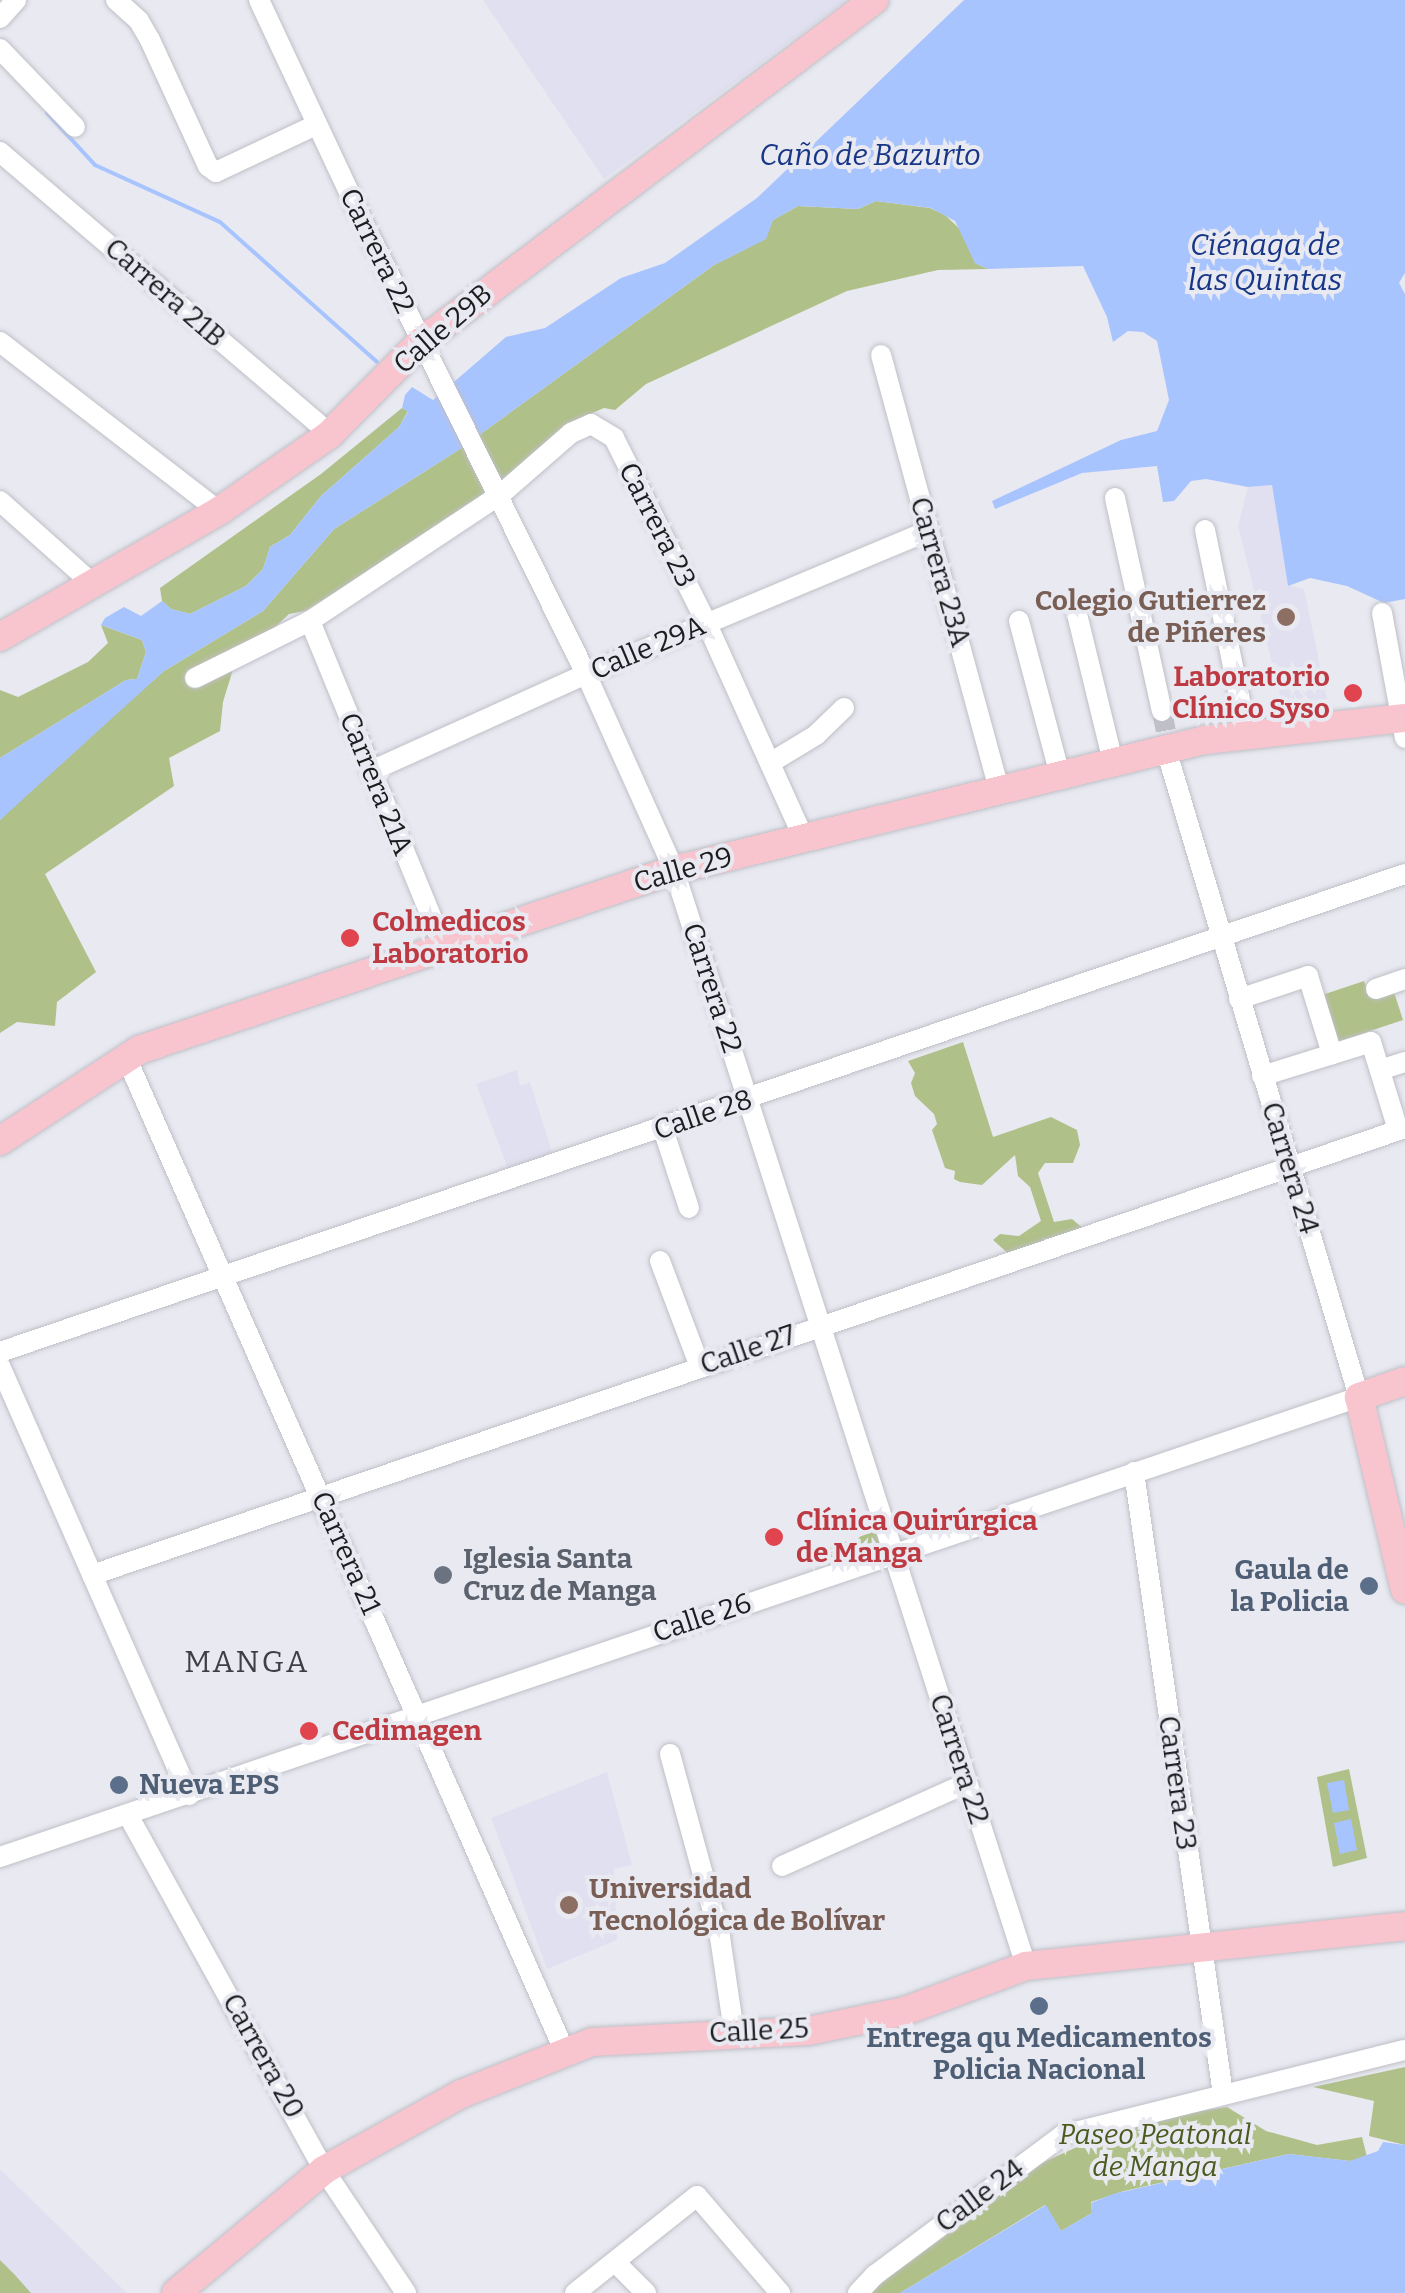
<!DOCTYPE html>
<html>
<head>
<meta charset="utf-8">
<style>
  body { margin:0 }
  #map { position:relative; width:1405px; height:2293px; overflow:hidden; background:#e9e9f1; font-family:Bitter,serif }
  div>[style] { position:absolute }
  .built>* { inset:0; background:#e1e0f0 }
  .green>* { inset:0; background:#b0c089 }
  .water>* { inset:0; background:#a8c4ff }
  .stream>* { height:4px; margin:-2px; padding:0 2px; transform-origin:2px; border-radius:2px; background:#a8c4ff }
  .minor-tunnel>* { height:20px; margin-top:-10px; transform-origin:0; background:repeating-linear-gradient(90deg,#c0c0c7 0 20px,transparent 0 30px) }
  .roads { filter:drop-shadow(0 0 2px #bfbfc7) drop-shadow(0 0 2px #bfbfc7) }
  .minor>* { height:20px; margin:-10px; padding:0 10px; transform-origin:10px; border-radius:10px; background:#fff }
  .major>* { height:28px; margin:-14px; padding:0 14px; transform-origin:14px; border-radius:14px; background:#f8c4ce }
  .dots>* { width:28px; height:28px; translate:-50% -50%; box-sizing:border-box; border:5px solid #e9e9f1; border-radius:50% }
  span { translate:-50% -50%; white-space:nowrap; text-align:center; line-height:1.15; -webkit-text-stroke:8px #e9e9f1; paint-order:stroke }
  .street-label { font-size:28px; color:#1d1d20 }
  .education-label { font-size:28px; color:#785e54; font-weight:700 }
  .right { translate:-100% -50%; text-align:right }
  .left { translate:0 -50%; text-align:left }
  .health-label { font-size:28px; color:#be3a42; font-weight:700 }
  .worship-label { font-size:28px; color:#5b616d; font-weight:700 }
  .service-label { font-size:28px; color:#4e5e75; font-weight:700 }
  .park-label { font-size:28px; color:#4c5a1f; font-style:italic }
  .water-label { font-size:30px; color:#173686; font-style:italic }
  .neighbourhood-label { font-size:30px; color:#403f46; letter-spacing:2.5px }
</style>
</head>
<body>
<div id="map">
  <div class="built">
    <div style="clip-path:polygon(483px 0,847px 0,604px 179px)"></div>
    <div style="clip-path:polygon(1272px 485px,1288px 585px,1304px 589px,1329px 709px,1286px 719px,1238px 526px,1248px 487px)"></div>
    <div style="clip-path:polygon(517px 1070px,520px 1086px,530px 1082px,553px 1155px,509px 1171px,476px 1084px)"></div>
    <div style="clip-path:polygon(607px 1772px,632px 1865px,614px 1869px,617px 1940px,547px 1969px,491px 1818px)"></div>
    <div style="clip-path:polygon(0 2169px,127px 2293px,26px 2293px,0 2265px)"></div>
  </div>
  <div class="green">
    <div style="clip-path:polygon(876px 201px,930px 208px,945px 215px,962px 231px,975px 263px,988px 269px,938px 270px,847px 291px,646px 384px,615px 410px,604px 408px,583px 417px,471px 507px,305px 611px,289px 614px,234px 666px,223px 702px,220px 731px,169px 758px,174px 786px,45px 874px,96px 972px,57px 1002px,55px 1026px,17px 1022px,0 1033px,0 820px,33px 786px,164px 671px,263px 611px,334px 529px,457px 451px,714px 265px,765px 239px,773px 220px,798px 206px,858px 209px)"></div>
    <div style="clip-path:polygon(402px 408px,408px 411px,399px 427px,321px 496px,290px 535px,270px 547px,263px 569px,246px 586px,190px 614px,171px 609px,162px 601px,160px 588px,321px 474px)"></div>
    <div style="clip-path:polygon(101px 625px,142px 640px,146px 652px,137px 679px,126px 680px,0 758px,0 690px,18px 697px,88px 662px,108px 643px)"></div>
    <div style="clip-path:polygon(1364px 981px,1370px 997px,1393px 989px,1403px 1020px,1334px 1043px,1319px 996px)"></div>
    <div style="clip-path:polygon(963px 1042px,993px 1137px,1051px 1117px,1077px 1130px,1080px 1145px,1073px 1163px,1045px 1163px,1038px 1173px,1054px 1222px,1072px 1219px,1085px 1230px,1054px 1245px,1044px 1238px,1042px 1250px,1010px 1255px,993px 1240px,1000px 1234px,1019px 1236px,1041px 1221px,1030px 1187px,1018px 1176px,1015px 1155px,982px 1185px,960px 1182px,954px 1179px,955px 1171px,945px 1168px,932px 1130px,937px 1124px,934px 1114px,915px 1096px,911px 1083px,915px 1073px,908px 1061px)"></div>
    <div style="clip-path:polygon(877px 1519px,886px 1545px,829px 1566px,823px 1550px,870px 1533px,867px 1523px)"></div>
    <div style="clip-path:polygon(1349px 1769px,1367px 1858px,1333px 1867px,1317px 1777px)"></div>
    <div style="clip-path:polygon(1405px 2067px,1405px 2145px,1369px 2136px,1374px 2101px,1313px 2087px)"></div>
    <div style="clip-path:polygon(1227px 2107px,1266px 2131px,1317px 2145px,1362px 2137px,1367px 2157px,1350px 2161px,1289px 2154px,1124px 2191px,1091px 2202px,1092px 2213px,1061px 2231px,1045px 2205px,900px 2293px,869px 2293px,913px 2249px,1022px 2172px,1134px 2121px)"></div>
    <div style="clip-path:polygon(0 2260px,14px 2274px,31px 2293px,0 2293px)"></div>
  </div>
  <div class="water">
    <div style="clip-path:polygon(964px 0,1405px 0,1405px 273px,1399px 283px,1405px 294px,1405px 599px,1384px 603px,1347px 586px,1310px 578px,1288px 586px,1272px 485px,1248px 487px,1206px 479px,1191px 481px,1174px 501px,1163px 502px,1157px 466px,1082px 473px,995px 509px,992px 501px,1121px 440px,1157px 431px,1169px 400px,1157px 341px,1143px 332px,1128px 331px,1113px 342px,1107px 317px,1083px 266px,988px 269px,975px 263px,955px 221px,931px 208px,876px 201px,858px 209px,798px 206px,773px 220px,766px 239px,714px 265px,457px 451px,334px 529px,263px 611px,164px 671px,0 820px,0 758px,126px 680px,137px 679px,146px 652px,142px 640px,101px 625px,105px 618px,124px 607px,141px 616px,162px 601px,171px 609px,190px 614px,246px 586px,263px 569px,270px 547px,290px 535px,321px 496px,399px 427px,408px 412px,402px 408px,405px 395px,412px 387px,433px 400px,506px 337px,545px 328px,621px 278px,665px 263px,757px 198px)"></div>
    <div style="clip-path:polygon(1344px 1780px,1349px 1810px,1333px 1813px,1327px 1783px)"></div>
    <div style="clip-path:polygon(1351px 1819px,1357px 1850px,1340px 1854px,1334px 1823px)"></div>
    <div style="clip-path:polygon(1383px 2142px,1405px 2145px,1405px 2293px,900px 2293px,1046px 2205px,1061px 2231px,1092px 2213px,1091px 2203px,1113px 2194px,1289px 2154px,1350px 2161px,1378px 2151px)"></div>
  </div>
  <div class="stream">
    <div style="left:47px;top:113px;width:71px;rotate:47.3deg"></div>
    <div style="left:95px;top:165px;width:137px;rotate:24.5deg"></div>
    <div style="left:220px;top:222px;width:210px;rotate:41.7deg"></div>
  </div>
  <div class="minor-tunnel">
    <div style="left:1162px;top:711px;width:25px;rotate:79deg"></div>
  </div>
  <div class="roads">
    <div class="minor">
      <div style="left:116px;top:0;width:31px;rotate:42deg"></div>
      <div style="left:139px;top:21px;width:22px;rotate:60deg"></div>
      <div style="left:150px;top:40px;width:139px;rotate:65.3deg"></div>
      <div style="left:208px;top:166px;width:10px;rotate:37deg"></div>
      <div style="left:216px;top:172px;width:110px;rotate:-25.2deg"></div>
      <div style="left:259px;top:0;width:241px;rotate:64.9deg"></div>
      <div style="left:361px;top:218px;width:508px;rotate:63.74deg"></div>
      <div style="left:586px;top:674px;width:215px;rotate:65.8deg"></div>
      <div style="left:674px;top:870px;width:1151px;rotate:72.19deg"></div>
      <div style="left:0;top:18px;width:24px;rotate:-48deg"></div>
      <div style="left:0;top:49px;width:108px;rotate:46.1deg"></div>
      <div style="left:0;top:152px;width:434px;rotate:40.5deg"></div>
      <div style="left:0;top:342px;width:277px;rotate:37.7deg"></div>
      <div style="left:881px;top:355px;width:450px;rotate:74.8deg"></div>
      <div style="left:1115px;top:498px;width:218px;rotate:77.6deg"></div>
      <div style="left:0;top:501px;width:127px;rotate:41.8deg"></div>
      <div style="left:1205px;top:530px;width:209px;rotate:78.4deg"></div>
      <div style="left:1075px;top:606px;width:161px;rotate:76.3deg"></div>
      <div style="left:1382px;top:613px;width:127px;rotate:79.6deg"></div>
      <div style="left:310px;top:621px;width:351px;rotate:67.7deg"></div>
      <div style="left:1019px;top:621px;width:159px;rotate:75.1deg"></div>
      <div style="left:195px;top:678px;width:128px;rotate:-26.4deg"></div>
      <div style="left:310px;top:621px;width:228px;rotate:-33.6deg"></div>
      <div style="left:500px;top:495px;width:94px;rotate:-41.1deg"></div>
      <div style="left:571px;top:433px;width:22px;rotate:-24deg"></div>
      <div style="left:591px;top:424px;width:27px;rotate:31deg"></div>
      <div style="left:614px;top:438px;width:208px;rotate:63.4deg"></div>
      <div style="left:707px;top:624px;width:236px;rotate:65.7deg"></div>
      <div style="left:770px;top:763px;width:54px;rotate:-31.3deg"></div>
      <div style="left:816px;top:735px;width:39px;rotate:-44deg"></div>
      <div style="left:371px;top:771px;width:236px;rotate:-24.3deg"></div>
      <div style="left:586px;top:674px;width:371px;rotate:-22.7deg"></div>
      <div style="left:1376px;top:989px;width:31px;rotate:-19deg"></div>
      <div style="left:1239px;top:999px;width:73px;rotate:-18.4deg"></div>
      <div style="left:1308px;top:976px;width:82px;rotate:72.9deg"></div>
      <div style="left:126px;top:1057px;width:1085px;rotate:66.2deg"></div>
      <div style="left:1380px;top:1070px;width:26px;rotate:-18deg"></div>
      <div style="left:1262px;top:1076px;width:114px;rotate:-17.3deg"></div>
      <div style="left:1371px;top:1042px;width:92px;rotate:72.9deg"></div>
      <div style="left:663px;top:1129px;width:83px;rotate:71.8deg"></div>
      <div style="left:660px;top:1261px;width:113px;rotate:69.3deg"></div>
      <div style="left:0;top:1352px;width:1484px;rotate:-18.79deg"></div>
      <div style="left:0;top:1366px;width:469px;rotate:66.2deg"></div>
      <div style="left:1134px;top:1472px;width:628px;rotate:81.86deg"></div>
      <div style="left:92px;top:1575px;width:1387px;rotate:-18.8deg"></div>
      <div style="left:670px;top:1754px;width:190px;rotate:74.7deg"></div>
      <div style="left:720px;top:1937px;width:96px;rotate:81.6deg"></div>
      <div style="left:128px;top:1815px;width:406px;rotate:61.1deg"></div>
      <div style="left:324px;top:2170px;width:148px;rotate:56.3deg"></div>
      <div style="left:0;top:1857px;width:1435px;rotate:-18.7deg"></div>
      <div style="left:1359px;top:1397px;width:676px;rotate:-106.59deg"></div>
      <div style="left:782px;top:1866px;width:203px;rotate:-24.2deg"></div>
      <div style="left:615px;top:2262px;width:44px;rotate:45deg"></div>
      <div style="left:575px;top:2293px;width:156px;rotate:-38.5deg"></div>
      <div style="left:697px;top:2196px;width:128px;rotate:49.4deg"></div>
      <div style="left:858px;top:2293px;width:25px;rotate:-47deg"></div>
      <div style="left:875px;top:2275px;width:234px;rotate:-36.7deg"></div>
      <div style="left:1063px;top:2135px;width:352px;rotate:-14deg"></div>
    </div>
    <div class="major">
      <div style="left:0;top:637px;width:253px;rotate:-29.9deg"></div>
      <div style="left:219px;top:511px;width:135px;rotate:-34.7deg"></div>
      <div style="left:330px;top:434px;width:129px;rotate:-45.3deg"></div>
      <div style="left:421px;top:342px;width:568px;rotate:-37.05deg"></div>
      <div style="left:0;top:1141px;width:166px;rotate:-33.2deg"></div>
      <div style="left:139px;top:1050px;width:564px;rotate:-18.6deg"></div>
      <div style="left:674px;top:870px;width:547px;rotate:-13.76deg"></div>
      <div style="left:1205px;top:740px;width:201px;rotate:-6.3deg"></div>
      <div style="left:1405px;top:1381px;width:49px;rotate:160.8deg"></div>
      <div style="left:1359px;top:1397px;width:198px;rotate:76.6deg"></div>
      <div style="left:176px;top:2293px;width:192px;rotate:-39.7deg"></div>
      <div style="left:324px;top:2170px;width:157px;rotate:-29deg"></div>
      <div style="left:461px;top:2094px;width:141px;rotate:-21.7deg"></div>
      <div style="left:592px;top:2042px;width:216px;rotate:-2.9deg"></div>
      <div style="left:808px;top:2031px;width:99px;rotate:-11.7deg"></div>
      <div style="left:905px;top:2011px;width:129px;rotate:-20.4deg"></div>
      <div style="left:1026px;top:1966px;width:381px;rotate:-6deg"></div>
    </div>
  </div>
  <div class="dots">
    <div style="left:1286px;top:617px;background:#8d6e63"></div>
    <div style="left:1353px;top:693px;background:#e0444e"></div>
    <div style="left:350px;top:938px;background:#e0444e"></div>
    <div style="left:774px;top:1537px;background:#e0444e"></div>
    <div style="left:443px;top:1575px;background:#6b7280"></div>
    <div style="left:1369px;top:1586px;background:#5c6f8a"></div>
    <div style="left:309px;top:1731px;background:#e0444e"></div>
    <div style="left:119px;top:1785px;background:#5c6f8a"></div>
    <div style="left:569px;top:1905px;background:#8d6e63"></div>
    <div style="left:1039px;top:2006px;background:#5c6f8a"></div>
  </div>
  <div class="street-label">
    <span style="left:377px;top:251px;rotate:64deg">Carrera 22</span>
    <span style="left:165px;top:293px;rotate:41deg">Carrera 21B</span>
    <span style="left:443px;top:329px;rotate:-41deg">Calle 29B</span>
    <span style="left:657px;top:525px;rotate:63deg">Carrera 23</span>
    <span style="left:940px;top:572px;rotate:74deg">Carrera 23A</span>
    <span style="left:648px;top:648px;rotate:-23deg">Calle 29A</span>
    <span style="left:376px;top:784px;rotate:68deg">Carrera 21A</span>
    <span style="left:683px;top:870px;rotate:-16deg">Calle 29</span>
    <span style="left:712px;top:988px;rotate:72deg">Carrera 22</span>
    <span style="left:703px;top:1115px;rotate:-19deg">Calle 28</span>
    <span style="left:1290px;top:1168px;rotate:73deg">Carrera 24</span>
    <span style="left:748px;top:1350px;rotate:-19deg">Calle 27</span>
    <span style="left:346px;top:1553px;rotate:66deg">Carrera 21</span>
    <span style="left:702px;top:1618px;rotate:-18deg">Calle 26</span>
    <span style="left:959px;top:1759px;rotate:72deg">Carrera 22</span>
    <span style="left:1177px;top:1783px;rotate:82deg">Carrera 23</span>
    <span style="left:759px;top:2031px;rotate:-3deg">Calle 25</span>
    <span style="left:263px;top:2056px;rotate:61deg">Carrera 20</span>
    <span style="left:980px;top:2196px;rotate:-37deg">Calle 24</span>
  </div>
  <div class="education-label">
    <span class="right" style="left:1266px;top:617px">Colegio Gutierrez<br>de Piñeres</span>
    <span class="left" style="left:589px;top:1905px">Universidad<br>Tecnológica de Bolívar</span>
  </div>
  <div class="health-label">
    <span class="right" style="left:1330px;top:693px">Laboratorio<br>Clínico Syso</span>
    <span class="left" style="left:372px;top:938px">Colmedicos<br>Laboratorio</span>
    <span class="left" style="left:796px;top:1537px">Clínica Quirúrgica<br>de Manga</span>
    <span class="left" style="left:332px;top:1731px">Cedimagen</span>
  </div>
  <div class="worship-label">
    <span class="left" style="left:463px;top:1575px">Iglesia Santa<br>Cruz de Manga</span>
  </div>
  <div class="service-label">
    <span class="right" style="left:1349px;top:1586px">Gaula de<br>la Policia</span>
    <span class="left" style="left:139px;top:1785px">Nueva EPS</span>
    <span style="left:1039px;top:2054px">Entrega qu Medicamentos<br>Policia Nacional</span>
  </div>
  <div class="park-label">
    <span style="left:1155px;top:2151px">Paseo Peatonal<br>de Manga</span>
  </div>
  <div class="water-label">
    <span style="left:870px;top:155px">Caño de Bazurto</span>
    <span style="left:1265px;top:262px">Ciénaga de<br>las Quintas</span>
  </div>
  <div class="neighbourhood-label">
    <span style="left:247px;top:1662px">MANGA</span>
  </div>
</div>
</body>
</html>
